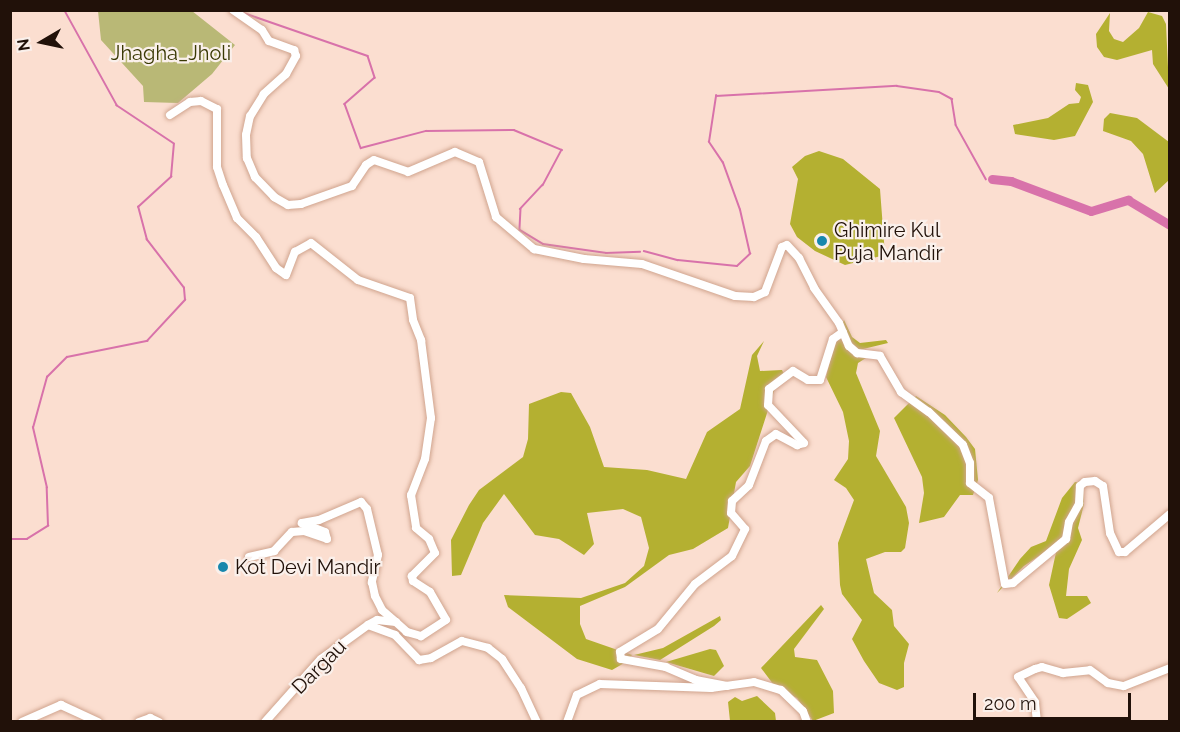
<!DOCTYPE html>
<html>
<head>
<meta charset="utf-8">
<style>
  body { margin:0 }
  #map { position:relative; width:1180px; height:732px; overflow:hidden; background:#fbded0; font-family:Raleway,sans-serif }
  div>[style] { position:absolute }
  .green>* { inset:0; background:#b9b876 }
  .forest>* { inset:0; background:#b4b031 }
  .stream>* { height:1.5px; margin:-0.75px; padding:0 0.75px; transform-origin:0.75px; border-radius:0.75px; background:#d872aa }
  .river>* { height:9px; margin:-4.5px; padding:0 4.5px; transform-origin:4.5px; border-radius:4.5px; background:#d872aa }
  .roads { filter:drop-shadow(0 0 2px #d0a48e) drop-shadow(0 0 2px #d0a48e) }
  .minor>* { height:8px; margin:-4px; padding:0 4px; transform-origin:4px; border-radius:4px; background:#fff }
  .dots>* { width:16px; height:16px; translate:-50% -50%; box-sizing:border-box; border:3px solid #faf0eb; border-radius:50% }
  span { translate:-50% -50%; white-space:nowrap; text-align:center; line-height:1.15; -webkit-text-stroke:4.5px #faf0eb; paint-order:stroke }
  .park-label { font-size:20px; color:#3a3904 }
  .poi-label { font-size:20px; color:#211109 }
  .left { translate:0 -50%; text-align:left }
  .street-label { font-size:20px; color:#211109 }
  .frame { position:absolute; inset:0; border:12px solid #211109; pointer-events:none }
  .north { position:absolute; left:12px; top:12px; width:60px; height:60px; -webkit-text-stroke:4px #faf0eb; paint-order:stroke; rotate:261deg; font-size:16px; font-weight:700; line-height:24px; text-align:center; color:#211109 }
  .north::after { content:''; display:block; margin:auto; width:21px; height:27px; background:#211109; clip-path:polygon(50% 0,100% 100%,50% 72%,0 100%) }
  .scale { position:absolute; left:973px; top:693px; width:158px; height:27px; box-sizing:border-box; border:3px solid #211109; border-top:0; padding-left:8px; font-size:18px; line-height:21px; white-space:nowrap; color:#211109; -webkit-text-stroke:4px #faf0eb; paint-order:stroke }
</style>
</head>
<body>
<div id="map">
  <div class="green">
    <div style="clip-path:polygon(98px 11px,192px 11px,235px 45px,212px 74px,178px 103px,144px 102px,143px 86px,101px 40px)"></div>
  </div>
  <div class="forest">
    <div style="clip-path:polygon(1148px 12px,1162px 16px,1166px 24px,1169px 89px,1153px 64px,1152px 50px,1117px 60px,1104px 57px,1097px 47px,1096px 34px,1110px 13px,1109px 31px,1114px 39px,1123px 42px,1139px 28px)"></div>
    <div style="clip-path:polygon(1076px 83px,1088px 85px,1093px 102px,1075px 136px,1054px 140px,1015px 134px,1013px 125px,1048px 118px,1069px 104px,1079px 103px,1081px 97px,1075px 90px)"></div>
    <div style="clip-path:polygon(1110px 113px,1137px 118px,1169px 142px,1169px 180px,1155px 193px,1143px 154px,1131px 141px,1103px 131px,1104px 119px)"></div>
    <div style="clip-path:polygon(819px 151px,843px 159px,880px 189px,885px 255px,845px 265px,815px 251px,797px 237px,790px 224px,798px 179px,792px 167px,805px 156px)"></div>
    <div style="clip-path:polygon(844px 320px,852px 337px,860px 343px,886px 340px,888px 343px,859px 350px,859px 356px,866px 358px,858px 363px,856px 373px,880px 431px,876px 456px,906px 507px,909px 523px,905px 548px,901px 552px,885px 552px,866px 559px,874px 593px,892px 610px,894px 626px,909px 644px,904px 663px,904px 687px,897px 690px,879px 683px,864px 661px,852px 639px,862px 620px,842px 594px,840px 585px,838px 543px,854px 500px,846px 488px,834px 480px,848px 459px,849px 441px,843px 412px,826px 377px,835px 340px)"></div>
    <div style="clip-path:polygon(764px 341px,757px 356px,760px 371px,782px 370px,784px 374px,777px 382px,750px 466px,736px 482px,728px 528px,693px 549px,669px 555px,625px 587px,580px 606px,580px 624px,586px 639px,632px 655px,626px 662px,612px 670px,577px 659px,508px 607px,504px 595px,581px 598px,625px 583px,644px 566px,649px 548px,641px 517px,623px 509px,587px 513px,594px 544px,584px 555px,559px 539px,535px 535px,504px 494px,483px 523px,461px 575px,452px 576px,451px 540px,469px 505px,479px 490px,523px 457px,528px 439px,529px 404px,561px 392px,571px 393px,590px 427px,604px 467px,647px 470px,686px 479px,707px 432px,740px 409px,752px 355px)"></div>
    <div style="clip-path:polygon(916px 396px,945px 415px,966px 437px,975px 449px,978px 480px,973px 495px,960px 495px,944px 517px,919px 523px,924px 493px,922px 477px,894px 418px)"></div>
    <div style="clip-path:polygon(1075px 482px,1083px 483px,1084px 504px,1078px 528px,1082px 540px,1069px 569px,1066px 596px,1087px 596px,1091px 603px,1067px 619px,1059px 618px,1049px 585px,1058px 543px,1024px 566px,997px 593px,1020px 559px,1031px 547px,1046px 541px,1062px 498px)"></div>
    <div style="clip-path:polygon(821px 605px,824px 609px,794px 649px,795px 657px,817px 660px,833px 691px,834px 713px,813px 721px,797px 698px,776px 688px,761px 668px)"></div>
    <div style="clip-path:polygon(720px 616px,721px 620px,714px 626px,660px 660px,634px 655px,663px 648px)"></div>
    <div style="clip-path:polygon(710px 649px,716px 650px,724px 666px,714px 676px,666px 662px)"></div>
    <div style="clip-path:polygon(757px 696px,775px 713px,776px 721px,730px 721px,728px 702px,735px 697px,742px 701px)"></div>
  </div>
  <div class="stream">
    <div style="left:241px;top:12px;width:134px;rotate:19.1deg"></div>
    <div style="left:368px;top:56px;width:23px;rotate:72deg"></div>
    <div style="left:375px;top:78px;width:40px;rotate:139deg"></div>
    <div style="left:345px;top:104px;width:47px;rotate:70deg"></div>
    <div style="left:361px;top:148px;width:67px;rotate:-14.7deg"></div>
    <div style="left:426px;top:131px;width:88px;rotate:-0.7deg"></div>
    <div style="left:514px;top:130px;width:52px;rotate:22.6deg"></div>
    <div style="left:562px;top:150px;width:40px;rotate:118deg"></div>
    <div style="left:543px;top:185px;width:33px;rotate:133deg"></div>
    <div style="left:521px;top:209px;width:21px;rotate:93deg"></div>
    <div style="left:520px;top:230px;width:27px;rotate:31deg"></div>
    <div style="left:543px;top:244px;width:64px;rotate:8.1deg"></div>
    <div style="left:606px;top:253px;width:34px;rotate:-2deg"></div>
    <div style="left:644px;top:251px;width:35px;rotate:15deg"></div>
    <div style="left:678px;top:260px;width:59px;rotate:5.8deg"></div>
    <div style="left:737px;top:266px;width:18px;rotate:-43deg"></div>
    <div style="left:750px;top:254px;width:45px;rotate:-102.8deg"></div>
    <div style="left:740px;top:210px;width:50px;rotate:-109.9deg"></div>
    <div style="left:723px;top:163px;width:25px;rotate:-124deg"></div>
    <div style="left:709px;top:142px;width:47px;rotate:-81.3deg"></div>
    <div style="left:716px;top:96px;width:181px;rotate:-3.2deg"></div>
    <div style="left:897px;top:86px;width:42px;rotate:8.1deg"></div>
    <div style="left:939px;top:92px;width:15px;rotate:28deg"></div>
    <div style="left:952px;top:99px;width:26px;rotate:81deg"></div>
    <div style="left:956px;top:125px;width:62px;rotate:60.9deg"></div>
    <div style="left:10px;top:539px;width:17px"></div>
    <div style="left:27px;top:539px;width:25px;rotate:-32deg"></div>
    <div style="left:48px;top:526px;width:38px;rotate:-92deg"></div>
    <div style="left:47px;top:488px;width:62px;rotate:-103.1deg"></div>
    <div style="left:33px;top:428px;width:53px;rotate:-74.6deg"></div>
    <div style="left:47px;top:377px;width:28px;rotate:-45deg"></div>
    <div style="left:67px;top:357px;width:82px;rotate:-11.3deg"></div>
    <div style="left:147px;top:341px;width:56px;rotate:-47.2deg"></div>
    <div style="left:185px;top:300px;width:12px;rotate:-95deg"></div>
    <div style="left:184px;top:288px;width:61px;rotate:-127.6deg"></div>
    <div style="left:147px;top:240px;width:34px;rotate:-105deg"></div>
    <div style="left:138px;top:207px;width:45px;rotate:-42.3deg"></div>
    <div style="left:171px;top:177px;width:33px;rotate:-85deg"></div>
    <div style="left:174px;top:144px;width:69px;rotate:-146.3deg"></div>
    <div style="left:117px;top:106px;width:110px;rotate:-118.9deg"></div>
  </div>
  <div class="river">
    <div style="left:992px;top:179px;width:19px;rotate:6deg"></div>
    <div style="left:1011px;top:181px;width:85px;rotate:20.6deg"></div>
    <div style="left:1091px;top:211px;width:39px;rotate:-17deg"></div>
    <div style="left:1128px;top:200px;width:49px;rotate:30.8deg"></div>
  </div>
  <div class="roads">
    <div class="minor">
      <div style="left:233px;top:10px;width:35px;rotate:35deg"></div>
      <div style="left:262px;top:30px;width:13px;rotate:58deg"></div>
      <div style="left:269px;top:41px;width:27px;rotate:20deg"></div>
      <div style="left:294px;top:50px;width:6px;rotate:72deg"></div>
      <div style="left:296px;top:56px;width:21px;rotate:119deg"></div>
      <div style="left:286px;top:74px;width:30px;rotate:138deg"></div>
      <div style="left:264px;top:94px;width:26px;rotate:122deg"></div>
      <div style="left:250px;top:116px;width:19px;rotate:102deg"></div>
      <div style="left:246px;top:135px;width:23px;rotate:88deg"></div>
      <div style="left:247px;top:158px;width:21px;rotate:67deg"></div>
      <div style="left:255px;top:177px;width:28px;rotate:46deg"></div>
      <div style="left:274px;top:197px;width:16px;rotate:30deg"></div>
      <div style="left:288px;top:205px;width:13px;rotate:-4deg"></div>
      <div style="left:301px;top:204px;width:54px;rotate:-19.4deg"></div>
      <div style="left:352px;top:186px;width:25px;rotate:-56deg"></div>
      <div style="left:366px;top:165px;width:9px;rotate:-32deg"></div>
      <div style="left:374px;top:160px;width:36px;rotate:19deg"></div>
      <div style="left:408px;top:172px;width:51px;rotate:-23.1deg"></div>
      <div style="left:455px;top:152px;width:26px;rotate:23deg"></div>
      <div style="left:479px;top:162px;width:58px;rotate:72.8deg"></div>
      <div style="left:496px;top:217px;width:50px;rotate:40.1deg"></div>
      <div style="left:534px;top:249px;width:51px;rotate:11.3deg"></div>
      <div style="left:584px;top:259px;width:58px;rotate:4.9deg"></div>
      <div style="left:642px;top:264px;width:98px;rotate:19deg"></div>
      <div style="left:735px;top:296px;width:19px;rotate:3deg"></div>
      <div style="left:754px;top:297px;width:12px;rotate:-24deg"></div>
      <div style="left:765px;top:292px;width:48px;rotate:-69.3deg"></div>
      <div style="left:782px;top:247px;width:5px;rotate:-22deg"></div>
      <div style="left:787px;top:245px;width:18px;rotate:47deg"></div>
      <div style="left:799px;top:258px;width:34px;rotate:63deg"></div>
      <div style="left:814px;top:288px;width:43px;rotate:54.5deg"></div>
      <div style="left:839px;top:323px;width:25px;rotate:67deg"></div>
      <div style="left:849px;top:346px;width:11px;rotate:41deg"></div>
      <div style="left:857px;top:353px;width:23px;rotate:7deg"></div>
      <div style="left:880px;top:356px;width:42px;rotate:59.7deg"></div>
      <div style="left:901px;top:392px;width:34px;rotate:36deg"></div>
      <div style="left:929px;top:412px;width:47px;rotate:44.1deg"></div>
      <div style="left:963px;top:445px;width:19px;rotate:69deg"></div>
      <div style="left:970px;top:463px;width:20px;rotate:90deg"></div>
      <div style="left:970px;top:483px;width:24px;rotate:38deg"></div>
      <div style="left:989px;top:498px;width:87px;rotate:79.5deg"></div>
      <div style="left:1005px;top:584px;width:8px;rotate:-7deg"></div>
      <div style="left:1013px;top:583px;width:69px;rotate:-39.7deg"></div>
      <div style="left:1066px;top:539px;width:17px;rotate:-80deg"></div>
      <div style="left:1069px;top:522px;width:21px;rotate:-61deg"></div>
      <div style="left:1079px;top:504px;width:18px;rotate:-87deg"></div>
      <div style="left:1080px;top:486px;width:6px;rotate:-39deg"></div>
      <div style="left:1085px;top:482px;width:10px;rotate:-6deg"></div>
      <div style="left:1095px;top:481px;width:9px;rotate:32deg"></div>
      <div style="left:1103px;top:486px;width:48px;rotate:81.5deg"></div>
      <div style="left:1110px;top:533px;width:21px;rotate:65deg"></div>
      <div style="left:1119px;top:552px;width:6px"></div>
      <div style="left:1125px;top:552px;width:59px;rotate:-40.2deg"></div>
      <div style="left:170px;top:115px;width:24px;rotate:-33deg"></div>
      <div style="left:190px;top:102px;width:11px;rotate:-5deg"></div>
      <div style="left:201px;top:101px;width:18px;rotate:27deg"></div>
      <div style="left:217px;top:109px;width:58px;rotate:90deg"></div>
      <div style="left:217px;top:167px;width:19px;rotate:72deg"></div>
      <div style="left:223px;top:185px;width:36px;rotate:67deg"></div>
      <div style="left:237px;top:218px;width:27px;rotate:45deg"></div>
      <div style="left:256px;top:237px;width:37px;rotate:57deg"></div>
      <div style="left:276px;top:268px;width:12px;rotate:35deg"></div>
      <div style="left:286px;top:275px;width:25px;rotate:-69deg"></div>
      <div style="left:295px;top:252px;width:18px;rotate:-29deg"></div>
      <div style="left:311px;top:243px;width:60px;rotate:38.2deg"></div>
      <div style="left:358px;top:280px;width:55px;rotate:19.1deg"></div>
      <div style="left:410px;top:298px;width:22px;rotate:82deg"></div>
      <div style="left:413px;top:320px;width:22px;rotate:68deg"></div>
      <div style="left:421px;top:340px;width:79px;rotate:82.7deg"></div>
      <div style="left:431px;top:418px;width:41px;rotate:98.3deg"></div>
      <div style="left:425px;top:459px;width:39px;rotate:111deg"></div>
      <div style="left:411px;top:495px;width:33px;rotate:81deg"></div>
      <div style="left:416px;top:528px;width:17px;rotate:40deg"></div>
      <div style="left:429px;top:539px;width:15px;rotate:67deg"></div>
      <div style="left:435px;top:553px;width:33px;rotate:135deg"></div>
      <div style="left:412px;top:576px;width:5px;rotate:79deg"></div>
      <div style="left:413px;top:581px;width:20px;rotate:33deg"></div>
      <div style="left:430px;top:592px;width:32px;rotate:60deg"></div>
      <div style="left:446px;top:620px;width:30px;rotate:147deg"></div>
      <div style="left:421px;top:636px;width:15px;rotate:-164deg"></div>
      <div style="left:407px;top:632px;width:15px;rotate:-138deg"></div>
      <div style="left:396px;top:622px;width:19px;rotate:-174deg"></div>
      <div style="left:377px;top:620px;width:10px;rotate:151deg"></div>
      <div style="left:249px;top:557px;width:26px;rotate:-13deg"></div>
      <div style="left:274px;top:551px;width:26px;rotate:-47deg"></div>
      <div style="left:292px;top:532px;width:12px;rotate:-5deg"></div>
      <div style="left:304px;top:531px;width:24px;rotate:19deg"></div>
      <div style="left:327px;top:539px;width:7px;rotate:-106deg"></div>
      <div style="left:325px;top:532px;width:25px;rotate:-159deg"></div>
      <div style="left:302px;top:523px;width:17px;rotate:-10deg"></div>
      <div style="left:319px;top:520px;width:46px;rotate:-23.2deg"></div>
      <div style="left:361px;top:502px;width:9px;rotate:49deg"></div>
      <div style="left:367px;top:509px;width:47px;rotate:76.6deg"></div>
      <div style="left:378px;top:555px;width:28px;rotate:103deg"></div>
      <div style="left:372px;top:582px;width:14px;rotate:78deg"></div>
      <div style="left:375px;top:596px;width:16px;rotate:63deg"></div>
      <div style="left:382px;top:610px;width:18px;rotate:41deg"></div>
      <div style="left:727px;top:686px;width:32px;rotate:-169deg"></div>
      <div style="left:696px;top:680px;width:33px;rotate:-157deg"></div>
      <div style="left:666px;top:667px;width:46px;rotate:-169.9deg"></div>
      <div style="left:621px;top:659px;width:7px;rotate:-98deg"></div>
      <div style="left:620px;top:652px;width:44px;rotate:-31.2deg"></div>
      <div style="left:658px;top:629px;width:58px;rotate:-50.6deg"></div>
      <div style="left:695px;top:584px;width:46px;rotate:-37.1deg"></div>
      <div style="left:732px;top:556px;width:30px;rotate:-64deg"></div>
      <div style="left:745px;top:529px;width:21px;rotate:-131deg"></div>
      <div style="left:731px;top:513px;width:12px;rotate:-85deg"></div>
      <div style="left:732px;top:501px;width:23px;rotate:-43deg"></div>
      <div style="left:749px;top:485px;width:47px;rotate:-68.9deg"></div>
      <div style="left:766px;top:441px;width:12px;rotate:-35deg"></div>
      <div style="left:776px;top:434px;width:24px;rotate:28deg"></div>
      <div style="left:797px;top:445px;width:7px;rotate:-16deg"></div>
      <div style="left:804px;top:443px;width:52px;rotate:-133.5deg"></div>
      <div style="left:768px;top:405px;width:16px;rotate:-86deg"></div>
      <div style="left:769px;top:389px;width:30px;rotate:-37deg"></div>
      <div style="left:793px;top:371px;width:17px;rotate:31deg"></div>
      <div style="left:808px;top:380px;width:12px"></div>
      <div style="left:820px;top:380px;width:43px;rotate:-72.4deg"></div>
      <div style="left:833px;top:339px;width:12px;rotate:-35deg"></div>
      <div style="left:22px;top:722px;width:43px;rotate:-23.6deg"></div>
      <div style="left:61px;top:705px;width:41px;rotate:24.7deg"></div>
      <div style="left:139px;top:722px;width:12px;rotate:-20deg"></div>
      <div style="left:150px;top:718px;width:10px;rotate:24deg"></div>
      <div style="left:265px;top:722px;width:84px;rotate:-48.4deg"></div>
      <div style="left:321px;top:659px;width:58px;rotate:-35.9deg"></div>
      <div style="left:368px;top:625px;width:29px;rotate:20deg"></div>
      <div style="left:395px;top:635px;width:35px;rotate:46deg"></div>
      <div style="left:419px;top:660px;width:12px;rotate:-9deg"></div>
      <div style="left:431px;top:658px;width:35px;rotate:-29deg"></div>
      <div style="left:462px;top:641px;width:27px;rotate:15deg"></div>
      <div style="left:488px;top:648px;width:18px;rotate:38deg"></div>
      <div style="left:502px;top:659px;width:35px;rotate:57deg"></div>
      <div style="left:521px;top:688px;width:38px;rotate:65deg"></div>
      <div style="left:567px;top:722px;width:29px;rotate:-70deg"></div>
      <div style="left:577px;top:695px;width:25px;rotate:-26deg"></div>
      <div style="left:600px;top:684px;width:111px;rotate:2.1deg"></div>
      <div style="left:711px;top:688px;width:43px;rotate:-7.9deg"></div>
      <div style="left:754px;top:682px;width:28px;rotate:17deg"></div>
      <div style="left:781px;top:690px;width:30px;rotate:44deg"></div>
      <div style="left:803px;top:711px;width:12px;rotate:70deg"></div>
      <div style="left:1037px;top:722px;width:20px;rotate:-96deg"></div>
      <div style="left:1035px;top:702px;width:30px;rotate:-124deg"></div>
      <div style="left:1018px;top:677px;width:19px;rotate:-25deg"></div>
      <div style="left:1035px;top:669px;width:7px;rotate:-16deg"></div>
      <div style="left:1042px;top:667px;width:22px;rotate:16deg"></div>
      <div style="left:1063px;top:673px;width:27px;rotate:-6deg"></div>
      <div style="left:1090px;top:670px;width:22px;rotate:36deg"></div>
      <div style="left:1108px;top:683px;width:16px;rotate:11deg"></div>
      <div style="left:1124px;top:686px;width:49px;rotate:-21.4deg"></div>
    </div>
  </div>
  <div class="dots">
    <div style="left:822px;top:241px;background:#1787ad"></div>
    <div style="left:223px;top:567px;background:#1787ad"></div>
  </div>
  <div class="park-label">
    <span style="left:171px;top:53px">Jhagha_Jholi</span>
  </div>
  <div class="poi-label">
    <span class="left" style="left:834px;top:242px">Ghimire Kul<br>Puja Mandir</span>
    <span class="left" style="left:235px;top:567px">Kot Devi Mandir</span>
  </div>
  <div class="street-label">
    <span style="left:319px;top:667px;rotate:-45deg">Dargau</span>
  </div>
  <div class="frame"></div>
  <div class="north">N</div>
  <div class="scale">200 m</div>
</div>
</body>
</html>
